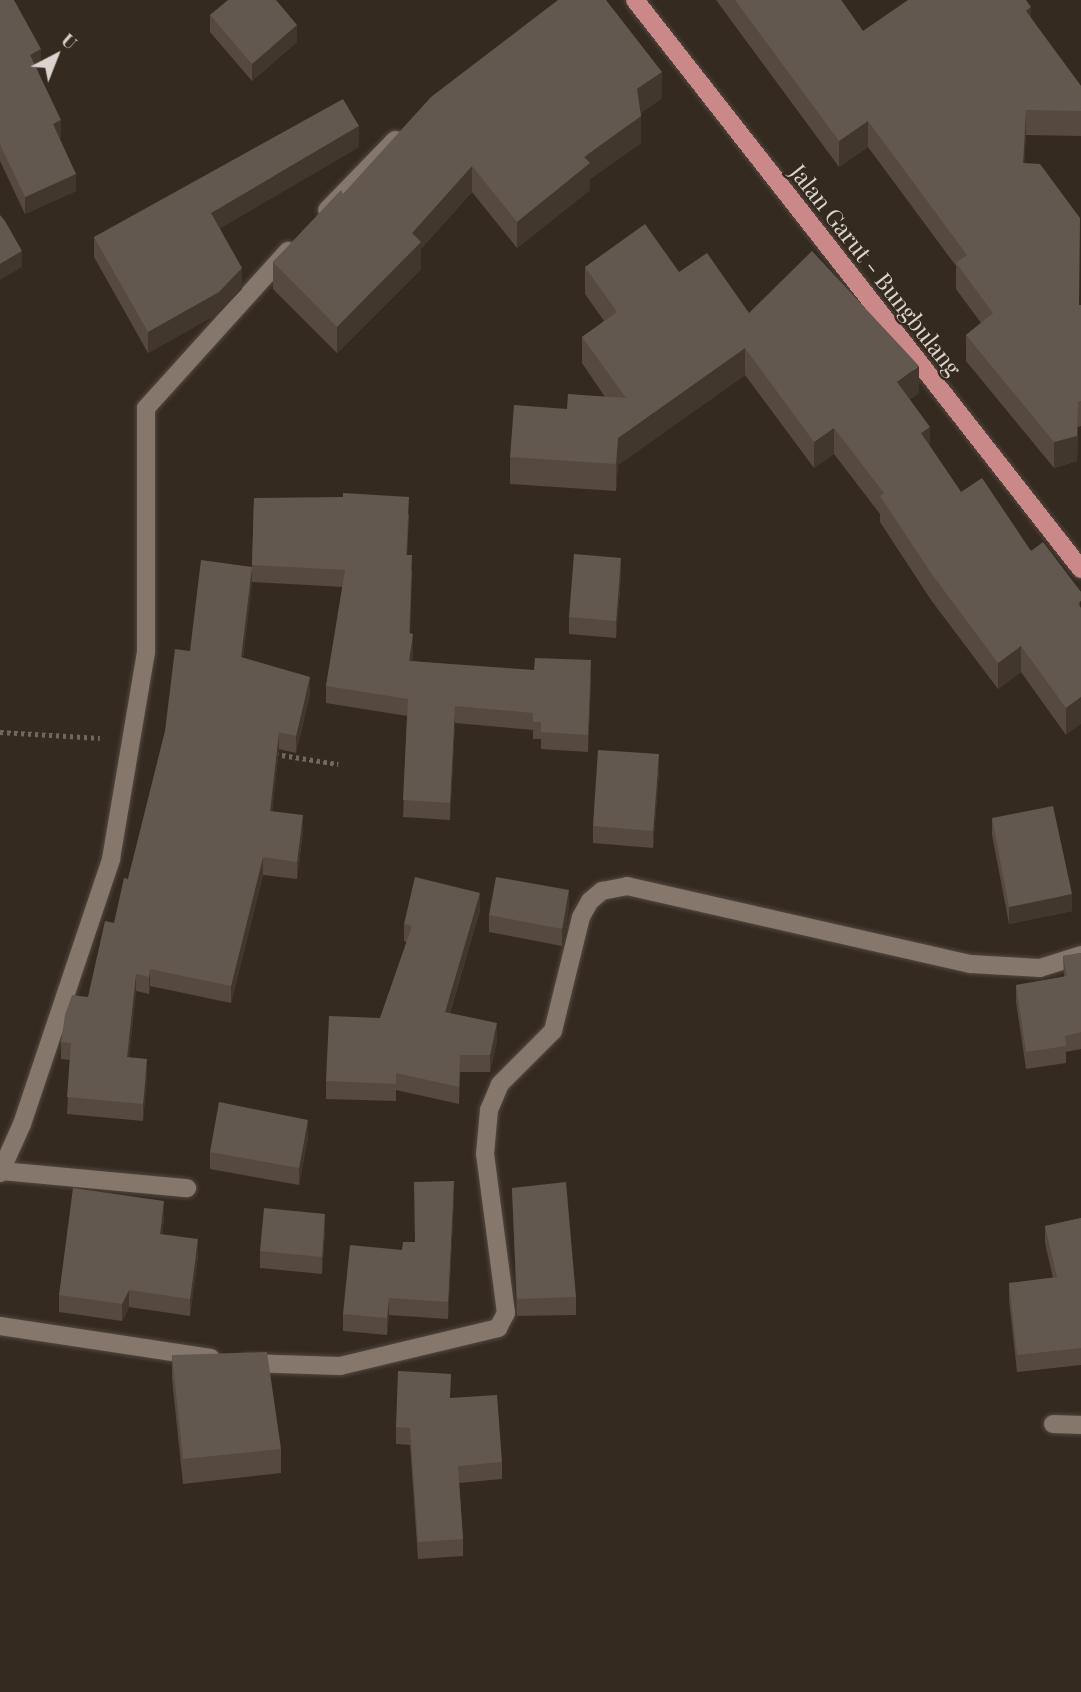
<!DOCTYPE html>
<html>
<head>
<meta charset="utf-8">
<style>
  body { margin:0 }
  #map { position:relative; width:1081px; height:1692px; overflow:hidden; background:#352a20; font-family:"Playfair Display",serif }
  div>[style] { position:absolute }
  .path>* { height:4.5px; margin-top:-2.25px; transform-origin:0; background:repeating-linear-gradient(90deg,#70675e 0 3.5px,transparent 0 7px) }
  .roads { filter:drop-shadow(0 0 2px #524841) drop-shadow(0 0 2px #524841) }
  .minor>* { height:18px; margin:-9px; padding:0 9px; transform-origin:9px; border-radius:9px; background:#85776c }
  .major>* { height:18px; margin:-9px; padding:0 9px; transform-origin:9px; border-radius:9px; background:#cb8889 }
  .wall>* { inset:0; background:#554940 }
  .shaded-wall>* { inset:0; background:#42372d }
  .building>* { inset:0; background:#63584f }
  span { translate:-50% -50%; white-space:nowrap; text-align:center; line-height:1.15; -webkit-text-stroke:5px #352a20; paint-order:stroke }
  .street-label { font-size:23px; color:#dbd4ce }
  .north { position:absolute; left:21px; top:21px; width:70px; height:70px; -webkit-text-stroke:5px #352a20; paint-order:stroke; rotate:42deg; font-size:19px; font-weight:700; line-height:28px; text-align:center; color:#dbd4ce }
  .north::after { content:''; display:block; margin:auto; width:24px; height:32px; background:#dbd4ce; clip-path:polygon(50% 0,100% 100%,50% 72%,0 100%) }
</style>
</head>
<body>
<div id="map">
  <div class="path">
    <div style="left:0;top:732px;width:100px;rotate:3.4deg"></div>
    <div style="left:275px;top:754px;width:64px;rotate:9deg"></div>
  </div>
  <div class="roads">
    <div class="minor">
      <div style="left:327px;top:210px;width:98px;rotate:-45.8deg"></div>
      <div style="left:2px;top:1171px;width:186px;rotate:5.3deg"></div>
      <div style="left:0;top:1173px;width:54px;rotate:-65.8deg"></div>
      <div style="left:22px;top:1124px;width:280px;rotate:-71.4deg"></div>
      <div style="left:111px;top:859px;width:210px;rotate:-80.4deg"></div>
      <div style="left:146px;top:652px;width:244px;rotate:-90deg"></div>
      <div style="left:146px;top:408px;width:212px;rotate:-47.9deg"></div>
      <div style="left:0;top:1326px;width:213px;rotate:8.6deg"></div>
      <div style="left:246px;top:1363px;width:94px;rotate:1.8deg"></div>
      <div style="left:340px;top:1366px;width:163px;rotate:-13.5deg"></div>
      <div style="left:498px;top:1328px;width:17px;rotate:-62deg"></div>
      <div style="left:506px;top:1313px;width:160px;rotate:-97.5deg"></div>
      <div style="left:485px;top:1154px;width:44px;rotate:-84.8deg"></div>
      <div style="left:489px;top:1110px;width:28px;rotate:-67deg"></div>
      <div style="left:500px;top:1084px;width:75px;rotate:-45deg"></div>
      <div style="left:553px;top:1031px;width:117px;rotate:-76.2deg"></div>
      <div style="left:581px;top:917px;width:18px;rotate:-61deg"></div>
      <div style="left:590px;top:901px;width:16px;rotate:-40deg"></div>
      <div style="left:602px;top:891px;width:25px;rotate:-11deg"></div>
      <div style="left:627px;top:886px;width:353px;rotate:12.8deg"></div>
      <div style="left:971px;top:964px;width:69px;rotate:3.3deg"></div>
      <div style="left:1040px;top:968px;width:43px;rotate:-17.6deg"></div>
      <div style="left:1053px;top:1424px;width:28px;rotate:2deg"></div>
    </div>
    <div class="major">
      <div style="left:635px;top:0;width:723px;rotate:51.91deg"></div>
    </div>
  </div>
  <div class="wall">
    <div style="clip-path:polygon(0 0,41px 66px,37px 69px,61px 137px,59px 138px,76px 191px,25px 214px,0 161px)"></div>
    <div style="clip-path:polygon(716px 0,841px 0,863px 31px,1031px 19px,1081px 86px,1081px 136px,1026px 135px,1024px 163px,1079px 305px,1081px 305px,1081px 426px,1078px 427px,1077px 461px,1054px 468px,966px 361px,966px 335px,981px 323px,956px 289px,956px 266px,868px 147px,839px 167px)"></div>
    <div style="clip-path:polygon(210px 15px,297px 42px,252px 81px,210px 32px)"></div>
    <div style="clip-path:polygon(662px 98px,641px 113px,641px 143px,590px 179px,590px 190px,517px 248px,472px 192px,421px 249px,421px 269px,337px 353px,273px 289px,273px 262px,343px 194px)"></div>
    <div style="clip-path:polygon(359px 147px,220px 228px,242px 289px,219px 313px,148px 353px,94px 257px,94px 237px)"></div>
    <div style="clip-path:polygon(585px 267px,679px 272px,749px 313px,919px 393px,910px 399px,930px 446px,961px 492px,1081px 592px,1066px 735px,1021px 672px,998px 689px,931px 600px,880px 522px,880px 514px,834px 454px,814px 468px,745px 375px,618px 465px,616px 491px,510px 484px,510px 457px,567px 409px,605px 397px,582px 363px,582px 337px,604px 321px,585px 294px)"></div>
    <div style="clip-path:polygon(254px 498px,409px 514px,407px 555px,412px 572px,410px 633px,413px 651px,412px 661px,591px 677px,588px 752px,541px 749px,541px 739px,533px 739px,533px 730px,455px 723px,450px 820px,403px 817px,407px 716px,326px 703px,326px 686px,343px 587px,252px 582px,243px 658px,310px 694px,296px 753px,279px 749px,272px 811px,303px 832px,297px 879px,263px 875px,231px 1003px,150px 986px,149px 994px,136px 991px,129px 1057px,147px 1076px,143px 1121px,67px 1114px,70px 1060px,61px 1059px,61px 1042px,88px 997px,114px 923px,128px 879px,190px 651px,252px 567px)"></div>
    <div style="clip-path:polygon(621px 576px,616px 638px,569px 634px,569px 617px)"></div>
    <div style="clip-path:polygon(659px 771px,653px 848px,593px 843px,593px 826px)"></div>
    <div style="clip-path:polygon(992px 818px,1072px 911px,1009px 924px,992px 835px)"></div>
    <div style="clip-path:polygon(569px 907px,562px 946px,489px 932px,489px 915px)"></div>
    <div style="clip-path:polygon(480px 910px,450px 1013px,497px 1040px,490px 1072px,460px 1072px,459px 1104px,396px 1090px,396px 1101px,326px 1099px,326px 1081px,380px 1018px,407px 942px,404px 941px,404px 924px)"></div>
    <div style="clip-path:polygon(1081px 953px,1081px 1049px,1066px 1052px,1066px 1063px,1026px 1069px,1016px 1002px,1016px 985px,1064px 977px,1063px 956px)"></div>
    <div style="clip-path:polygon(308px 1137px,299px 1185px,210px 1169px,210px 1152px)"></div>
    <div style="clip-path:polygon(512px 1188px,576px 1297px,576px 1315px,517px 1316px)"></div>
    <div style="clip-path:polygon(454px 1198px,448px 1319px,389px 1315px,387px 1335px,343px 1331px,343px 1314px,402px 1250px,415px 1242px)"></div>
    <div style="clip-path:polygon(164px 1218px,162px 1235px,198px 1256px,190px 1316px,129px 1307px,122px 1321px,59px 1312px,59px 1295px)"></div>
    <div style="clip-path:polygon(1081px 1218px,1081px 1365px,1017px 1372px,1009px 1300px,1009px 1283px,1053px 1278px,1045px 1243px,1045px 1226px)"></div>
    <div style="clip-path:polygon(325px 1231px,322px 1274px,260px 1268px,260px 1251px)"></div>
    <div style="clip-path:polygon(172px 1355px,281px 1449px,281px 1473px,183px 1484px,172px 1379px)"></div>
    <div style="clip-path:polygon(451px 1398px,502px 1462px,502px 1479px,459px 1483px,463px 1539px,463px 1556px,418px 1559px,410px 1445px,396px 1444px,396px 1427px)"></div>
  </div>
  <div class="shaded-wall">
    <div style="clip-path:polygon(1031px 7px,1031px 33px,1026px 11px)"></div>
    <div style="clip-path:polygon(297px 25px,297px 42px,252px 81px,252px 64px)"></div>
    <div style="clip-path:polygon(41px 49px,41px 66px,30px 72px,30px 55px)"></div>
    <div style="clip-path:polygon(662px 72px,662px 98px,637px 116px,637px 89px)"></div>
    <div style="clip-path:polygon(1026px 110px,1026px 135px,1023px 188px,1023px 163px)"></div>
    <div style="clip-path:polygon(641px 116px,641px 143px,590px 179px,590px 190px,517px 248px,517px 222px,584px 157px)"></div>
    <div style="clip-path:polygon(61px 120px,61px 137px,53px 141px,53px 124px)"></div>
    <div style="clip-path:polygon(868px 121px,868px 147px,839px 167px,839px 141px)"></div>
    <div style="clip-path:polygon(359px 126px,359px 147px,211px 234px,211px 213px)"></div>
    <div style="clip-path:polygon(472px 166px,472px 192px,421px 249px,421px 269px,337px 353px,337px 327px,412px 233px)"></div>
    <div style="clip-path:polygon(76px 174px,76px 191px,25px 214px,25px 197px)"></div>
    <div style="clip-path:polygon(22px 251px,22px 267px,0 280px,0 264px)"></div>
    <div style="clip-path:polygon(242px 268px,242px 289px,219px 313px,148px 353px,148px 332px)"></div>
    <div style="clip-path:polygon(745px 348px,745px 375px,618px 465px,616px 491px,616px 464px,618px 438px)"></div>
    <div style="clip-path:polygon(919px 366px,919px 393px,897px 409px,897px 382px)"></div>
    <div style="clip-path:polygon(930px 427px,930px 453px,921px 433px)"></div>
    <div style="clip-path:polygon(1078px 427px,1077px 461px,1054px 468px,1054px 442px)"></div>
    <div style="clip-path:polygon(834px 428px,834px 454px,814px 468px,814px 442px)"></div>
    <div style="clip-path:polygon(621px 558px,621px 576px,616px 638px,616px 621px)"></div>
    <div style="clip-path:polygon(252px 567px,252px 584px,241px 674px,241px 657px)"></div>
    <div style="clip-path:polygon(413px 634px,413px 651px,409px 678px,409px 661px)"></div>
    <div style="clip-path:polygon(1021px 646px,1021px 672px,998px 689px,998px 663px)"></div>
    <div style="clip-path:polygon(591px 660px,591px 677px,588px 752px,588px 735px)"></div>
    <div style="clip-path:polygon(310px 677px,310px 694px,296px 753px,296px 736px)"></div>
    <div style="clip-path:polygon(1081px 697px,1081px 724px,1066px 735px,1066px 708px)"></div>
    <div style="clip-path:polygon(455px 706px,455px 723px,450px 820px,450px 803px)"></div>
    <div style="clip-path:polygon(279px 732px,279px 749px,270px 828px,270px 811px)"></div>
    <div style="clip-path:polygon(659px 754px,659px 771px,653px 848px,653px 831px)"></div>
    <div style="clip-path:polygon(303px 815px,303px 832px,297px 879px,297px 862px)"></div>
    <div style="clip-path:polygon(263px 857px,263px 875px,231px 1003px,231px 986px)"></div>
    <div style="clip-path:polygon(569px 890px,569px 907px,562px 946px,562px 929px)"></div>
    <div style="clip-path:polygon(480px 893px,480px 910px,445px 1029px,445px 1012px)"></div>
    <div style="clip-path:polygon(1072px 894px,1072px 911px,1009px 924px,1009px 907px)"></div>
    <div style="clip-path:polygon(150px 969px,150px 986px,149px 994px,149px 977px)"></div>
    <div style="clip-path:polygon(136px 974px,136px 991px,127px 1074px,127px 1057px)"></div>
    <div style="clip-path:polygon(497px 1023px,497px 1040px,490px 1072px,490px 1055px)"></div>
    <div style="clip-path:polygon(147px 1059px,147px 1076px,143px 1121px,143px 1104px)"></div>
    <div style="clip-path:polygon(308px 1120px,308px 1137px,299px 1185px,299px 1168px)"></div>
    <div style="clip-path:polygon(454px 1181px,454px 1198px,448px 1319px,448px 1302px)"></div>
    <div style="clip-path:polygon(164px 1201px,164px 1218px,160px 1251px,160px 1234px)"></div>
    <div style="clip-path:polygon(325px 1214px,325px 1231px,322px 1274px,322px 1257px)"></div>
    <div style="clip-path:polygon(198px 1239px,198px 1256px,190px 1316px,190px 1299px)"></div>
    <div style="clip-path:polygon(129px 1290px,129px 1307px,122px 1321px,122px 1304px)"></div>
    <div style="clip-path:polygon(389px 1298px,389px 1315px,387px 1335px,387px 1318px)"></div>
  </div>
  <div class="building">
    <div style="clip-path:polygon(0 0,14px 0,41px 49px,30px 55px,61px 120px,53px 124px,76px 174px,25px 197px,0 144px)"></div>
    <div style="clip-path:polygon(228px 0,276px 0,297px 25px,252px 64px,210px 15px)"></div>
    <div style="clip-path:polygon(558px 0,606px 0,662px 72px,637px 89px,641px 116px,584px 157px,590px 163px,517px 222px,472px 166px,412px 233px,421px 242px,337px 327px,273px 262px,341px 190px,343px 194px,431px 97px)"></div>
    <div style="clip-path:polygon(735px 0,841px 0,863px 31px,908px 0,1026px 0,1031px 7px,1026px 11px,1081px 86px,1081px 111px,1026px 110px,1023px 163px,1040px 164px,1080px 218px,1079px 305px,1081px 305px,1081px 401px,1078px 401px,1077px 436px,1054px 442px,966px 335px,993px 313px,956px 263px,967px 255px,868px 121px,839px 141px)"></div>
    <div style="clip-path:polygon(343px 99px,359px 126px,211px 213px,242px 268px,219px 292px,148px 332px,94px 237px)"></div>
    <div style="clip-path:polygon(0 215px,5px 221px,22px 251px,0 264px)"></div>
    <div style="clip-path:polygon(645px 224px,679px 272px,707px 253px,749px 313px,812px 251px,919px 366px,897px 382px,930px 427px,921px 433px,961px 492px,982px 478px,1031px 551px,1043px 542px,1081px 592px,1081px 601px,1078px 603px,1081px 608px,1081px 697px,1066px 708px,1021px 646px,998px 663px,931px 573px,880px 496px,884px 493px,834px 428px,814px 442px,745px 348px,618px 438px,616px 464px,510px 457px,514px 405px,567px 409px,568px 394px,626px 398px,582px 337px,617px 312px,585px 267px)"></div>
    <div style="clip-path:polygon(343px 493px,409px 497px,406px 555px,412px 555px,409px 633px,413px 634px,409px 661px,534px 670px,535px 658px,591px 660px,588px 735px,541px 732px,541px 722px,533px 722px,533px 713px,455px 706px,450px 803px,403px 800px,408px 699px,326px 686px,345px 570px,252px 565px,254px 498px,343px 497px)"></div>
    <div style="clip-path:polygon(574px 554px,621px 558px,616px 621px,569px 617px)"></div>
    <div style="clip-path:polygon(201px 560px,252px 567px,241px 657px,310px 677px,296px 736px,279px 732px,270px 811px,303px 815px,297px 862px,263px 857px,231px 986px,150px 969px,149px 977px,136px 974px,127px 1057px,147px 1059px,143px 1104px,67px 1097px,71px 1043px,61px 1042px,65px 1015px,72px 995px,88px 997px,105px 921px,114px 923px,124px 878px,128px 879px,165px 731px,175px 649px,190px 651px)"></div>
    <div style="clip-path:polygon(598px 750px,659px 754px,653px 831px,593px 826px)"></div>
    <div style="clip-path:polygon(1053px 806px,1072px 894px,1009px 907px,992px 818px)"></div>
    <div style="clip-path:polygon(415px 877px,480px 893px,445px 1012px,497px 1023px,490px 1055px,460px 1055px,459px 1087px,396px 1073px,396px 1084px,326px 1081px,329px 1016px,380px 1018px,412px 926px,404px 924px)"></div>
    <div style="clip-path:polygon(496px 877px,569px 890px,562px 929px,489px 915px)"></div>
    <div style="clip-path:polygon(1081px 953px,1081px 1032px,1065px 1036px,1066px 1046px,1026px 1052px,1016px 985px,1067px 976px,1063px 956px)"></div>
    <div style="clip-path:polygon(219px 1102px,308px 1120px,299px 1168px,210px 1152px)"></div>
    <div style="clip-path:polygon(454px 1181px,448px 1302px,389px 1298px,387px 1318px,343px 1314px,350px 1245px,402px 1250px,403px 1242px,415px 1242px,414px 1182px)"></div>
    <div style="clip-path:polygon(566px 1182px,576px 1297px,517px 1299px,512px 1188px)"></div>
    <div style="clip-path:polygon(73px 1188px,164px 1201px,160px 1234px,198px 1239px,190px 1299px,129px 1290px,122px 1304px,59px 1295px)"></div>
    <div style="clip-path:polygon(264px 1208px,325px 1214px,322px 1257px,260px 1251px)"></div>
    <div style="clip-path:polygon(1081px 1218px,1081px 1348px,1017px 1355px,1009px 1283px,1057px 1277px,1045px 1226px)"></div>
    <div style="clip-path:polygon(267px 1352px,281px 1449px,183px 1459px,172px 1355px)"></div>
    <div style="clip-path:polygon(398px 1371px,451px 1374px,450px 1398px,497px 1395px,502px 1462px,458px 1466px,463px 1539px,418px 1542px,410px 1428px,396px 1427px)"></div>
  </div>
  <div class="street-label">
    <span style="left:876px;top:270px;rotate:52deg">Jalan Garut - Bungbulang</span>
  </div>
  <div class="north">U</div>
</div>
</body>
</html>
